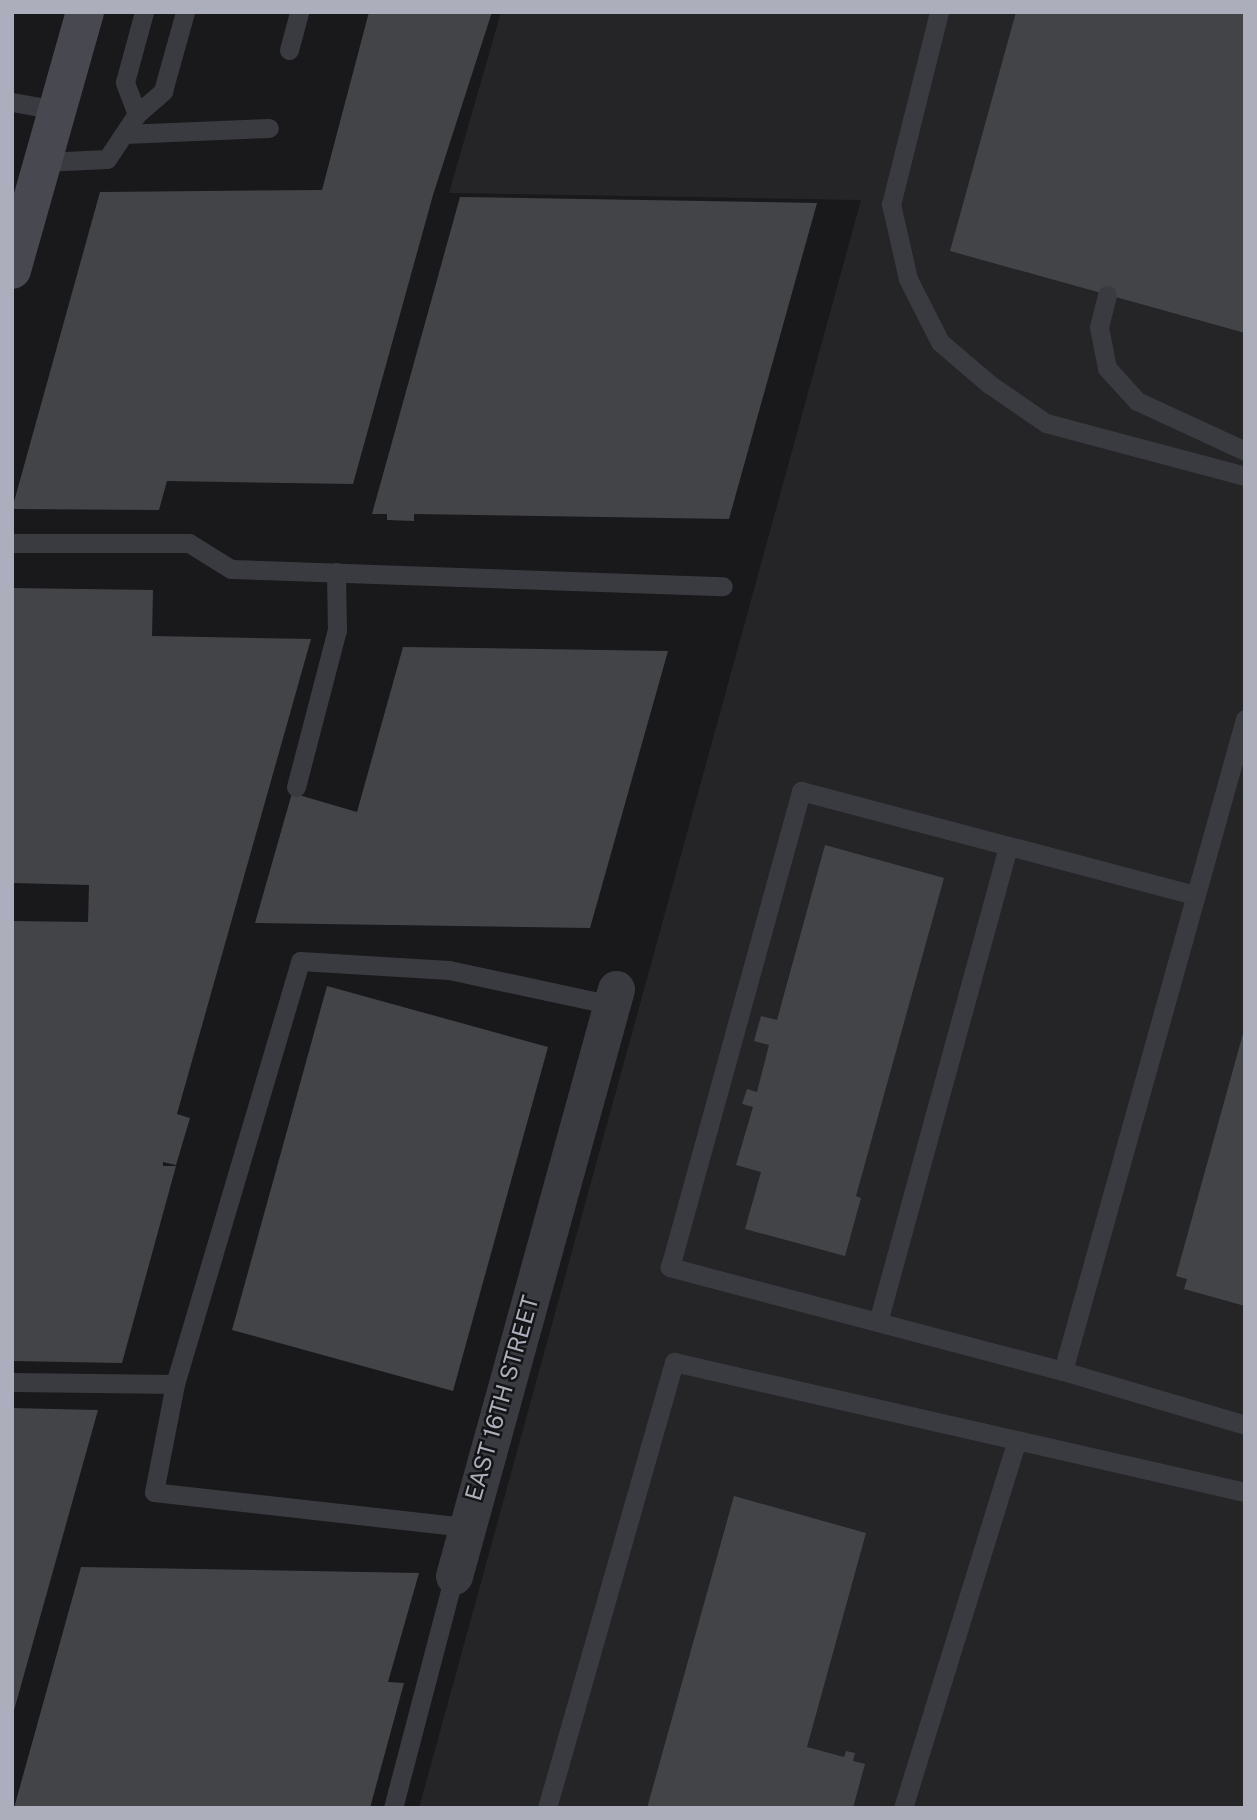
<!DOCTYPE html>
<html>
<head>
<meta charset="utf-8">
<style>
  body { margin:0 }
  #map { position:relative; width:1257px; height:1820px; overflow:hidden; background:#19191b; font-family:"Public Sans",sans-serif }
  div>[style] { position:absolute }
  .built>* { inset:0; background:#252528 }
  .building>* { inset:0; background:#434448 }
  .lane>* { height:19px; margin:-9.5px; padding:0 9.5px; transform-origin:9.5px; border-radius:9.5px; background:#3a3b40 }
  .street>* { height:37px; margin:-18.5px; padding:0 18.5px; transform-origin:18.5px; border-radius:18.5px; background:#3a3b40 }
  .secondary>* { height:38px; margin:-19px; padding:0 19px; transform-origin:19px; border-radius:19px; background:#484950 }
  span { translate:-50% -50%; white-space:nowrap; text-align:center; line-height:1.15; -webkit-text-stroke:5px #141416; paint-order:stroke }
  .street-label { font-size:23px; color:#acafbb }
  .frame { position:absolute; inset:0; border:14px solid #acafbb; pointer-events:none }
</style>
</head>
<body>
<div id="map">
  <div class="built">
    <div style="clip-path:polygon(501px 12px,1245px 12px,1245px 1808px,419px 1808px,861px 200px,449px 193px)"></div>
  </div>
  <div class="building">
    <div style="clip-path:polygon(369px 12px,492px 12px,433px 195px,353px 484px,167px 481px,159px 510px,12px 509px,100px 192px,322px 190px)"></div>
    <div style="clip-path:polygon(1016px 12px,1245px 12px,1245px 333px,950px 251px)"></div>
    <div style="clip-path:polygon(460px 197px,817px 203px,729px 519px,414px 514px,414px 521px,387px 520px,387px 514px,372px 514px)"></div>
    <div style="clip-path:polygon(12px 588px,153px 590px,152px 636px,311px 639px,177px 1114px,190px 1118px,176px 1165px,163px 1162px,163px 1166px,176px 1166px,122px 1363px,12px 1361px,12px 921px,88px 922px,89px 885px,12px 883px)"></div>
    <div style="clip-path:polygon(403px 647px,668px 651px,590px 928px,255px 923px,292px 793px,357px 812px)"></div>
    <div style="clip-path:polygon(825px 845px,944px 878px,856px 1196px,861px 1198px,845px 1256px,745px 1229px,761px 1172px,736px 1165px,753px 1107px,742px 1104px,747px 1089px,757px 1092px,769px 1045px,754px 1041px,761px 1016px,777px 1020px)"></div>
    <div style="clip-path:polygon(327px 986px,548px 1047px,453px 1391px,232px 1330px)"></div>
    <div style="clip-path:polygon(1244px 1030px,1245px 1030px,1245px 1306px,1184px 1289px,1187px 1279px,1176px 1276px)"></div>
    <div style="clip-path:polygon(12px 1408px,98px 1410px,13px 1714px,12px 1714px)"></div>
    <div style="clip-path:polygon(734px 1496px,866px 1533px,807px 1747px,844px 1757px,846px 1751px,855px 1753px,853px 1761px,865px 1764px,853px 1808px,647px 1808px)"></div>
    <div style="clip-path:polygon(81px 1567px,419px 1573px,388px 1682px,404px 1683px,370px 1808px,14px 1808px)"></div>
  </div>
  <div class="lane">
    <div style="left:939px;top:12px;width:198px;rotate:104deg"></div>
    <div style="left:891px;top:204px;width:77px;rotate:77.2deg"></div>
    <div style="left:908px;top:279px;width:71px;rotate:63.1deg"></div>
    <div style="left:940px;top:342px;width:65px;rotate:40.6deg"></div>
    <div style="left:989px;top:384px;width:69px;rotate:34.4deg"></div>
    <div style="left:1046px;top:423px;width:206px;rotate:14.9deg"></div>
    <div style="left:289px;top:50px;width:39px;rotate:-75deg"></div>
    <div style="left:12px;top:102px;width:46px;rotate:10.1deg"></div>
    <div style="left:137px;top:114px;width:35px;rotate:-41deg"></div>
    <div style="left:163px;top:91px;width:82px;rotate:-74.4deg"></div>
    <div style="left:124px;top:134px;width:145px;rotate:-2.4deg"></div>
    <div style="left:43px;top:162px;width:64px;rotate:-2.7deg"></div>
    <div style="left:107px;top:159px;width:54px;rotate:-56.3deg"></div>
    <div style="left:137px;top:114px;width:34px;rotate:-111deg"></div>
    <div style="left:125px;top:82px;width:73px;rotate:-74.8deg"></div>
    <div style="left:1107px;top:295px;width:33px;rotate:104deg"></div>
    <div style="left:1099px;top:327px;width:42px;rotate:79deg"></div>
    <div style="left:1107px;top:368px;width:45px;rotate:47.7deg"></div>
    <div style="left:1137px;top:401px;width:119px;rotate:24.8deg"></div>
    <div style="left:12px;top:543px;width:177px"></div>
    <div style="left:189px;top:543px;width:49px;rotate:31.8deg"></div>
    <div style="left:231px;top:569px;width:492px;rotate:2deg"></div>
    <div style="left:1245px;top:719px;width:677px;rotate:105.6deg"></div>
    <div style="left:1063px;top:1371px;width:190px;rotate:16.5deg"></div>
    <div style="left:296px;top:787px;width:162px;rotate:-75.4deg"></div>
    <div style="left:337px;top:630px;width:58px;rotate:-91deg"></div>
    <div style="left:878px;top:1322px;width:493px;rotate:-74.7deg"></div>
    <div style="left:1063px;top:1371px;width:407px;rotate:-165.2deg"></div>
    <div style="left:670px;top:1267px;width:494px;rotate:-74.6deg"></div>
    <div style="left:801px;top:791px;width:408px;rotate:14.8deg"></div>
    <div style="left:12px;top:1382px;width:163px;rotate:0.7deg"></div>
    <div style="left:465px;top:1527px;width:313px;rotate:-173.6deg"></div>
    <div style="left:154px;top:1492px;width:110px;rotate:-79deg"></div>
    <div style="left:175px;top:1384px;width:441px;rotate:-73.5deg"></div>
    <div style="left:300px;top:961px;width:149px;rotate:3.5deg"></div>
    <div style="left:449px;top:970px;width:167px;rotate:12.1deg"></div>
    <div style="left:393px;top:1808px;width:240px;rotate:-75.3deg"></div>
    <div style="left:547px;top:1808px;width:464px;rotate:-74.1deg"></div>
    <div style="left:674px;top:1362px;width:586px;rotate:12.83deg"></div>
    <div style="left:903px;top:1808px;width:385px;rotate:-72.8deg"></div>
  </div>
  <div class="street">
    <div style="left:454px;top:1576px;width:609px;rotate:-74.57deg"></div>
  </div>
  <div class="secondary">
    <div style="left:12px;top:270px;width:268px;rotate:-74.2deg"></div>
  </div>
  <div class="street-label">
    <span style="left:502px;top:1398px;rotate:-74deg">EAST 16TH STREET</span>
  </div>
  <div class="frame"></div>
</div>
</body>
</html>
